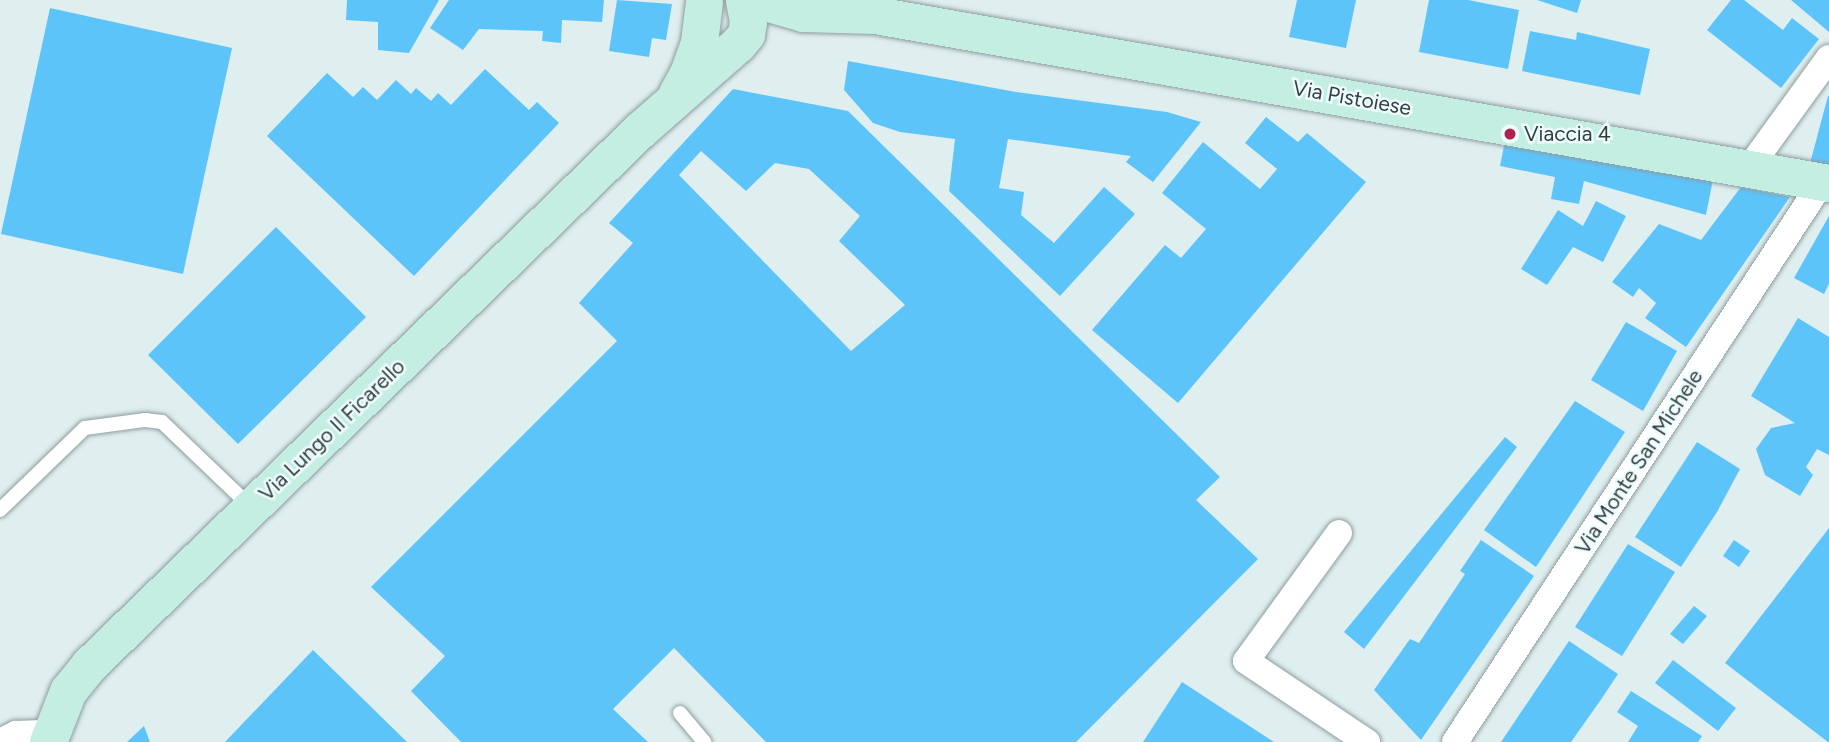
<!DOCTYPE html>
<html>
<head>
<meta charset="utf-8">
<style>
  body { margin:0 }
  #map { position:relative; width:1829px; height:742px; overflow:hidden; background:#dfeeef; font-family:Figtree,sans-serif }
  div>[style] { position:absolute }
  .building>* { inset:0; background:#5dc4fa }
  .roads { filter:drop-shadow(0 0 2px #8e9d9e) drop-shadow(0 0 2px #8e9d9e) }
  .lane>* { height:14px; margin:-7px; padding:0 7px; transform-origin:7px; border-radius:7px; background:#fff }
  .street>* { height:26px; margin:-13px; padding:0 13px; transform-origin:13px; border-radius:13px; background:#fff }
  .secondary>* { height:37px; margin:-18.5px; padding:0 18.5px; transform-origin:18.5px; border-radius:18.5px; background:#c5eee2 }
  .dots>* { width:19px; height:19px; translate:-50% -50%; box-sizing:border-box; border:4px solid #ecfcfd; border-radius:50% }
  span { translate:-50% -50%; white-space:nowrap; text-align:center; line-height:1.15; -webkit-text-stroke:5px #ecfcfd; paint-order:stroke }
  .street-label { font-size:21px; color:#373d3d }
  .poi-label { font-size:21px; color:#373d3d }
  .left { translate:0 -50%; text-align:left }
</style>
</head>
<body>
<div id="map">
  <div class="building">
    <div style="clip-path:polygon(347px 0,439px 0,409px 53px,378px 50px,378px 22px,346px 20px)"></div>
    <div style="clip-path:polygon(449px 0,604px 0,602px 22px,562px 20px,561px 43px,542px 41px,543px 31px,479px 29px,463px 50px,430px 28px)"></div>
    <div style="clip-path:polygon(617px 0,672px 4px,666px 40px,652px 38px,649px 57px,609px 51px)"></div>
    <div style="clip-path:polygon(1297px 0,1356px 0,1346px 48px,1289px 37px)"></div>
    <div style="clip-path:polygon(1429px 0,1468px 0,1519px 10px,1508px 69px,1419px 52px)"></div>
    <div style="clip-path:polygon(1537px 0,1581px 0,1577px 13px)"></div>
    <div style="clip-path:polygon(1731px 0,1744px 0,1783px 30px,1792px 18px,1819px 39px,1781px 88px,1707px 30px)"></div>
    <div style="clip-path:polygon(1791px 0,1829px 0,1829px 32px)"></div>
    <div style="clip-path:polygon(50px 8px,232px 48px,183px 274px,1px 234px)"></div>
    <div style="clip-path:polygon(1530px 31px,1576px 40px,1577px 32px,1650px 49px,1640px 95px,1522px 71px)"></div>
    <div style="clip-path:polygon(848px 61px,1016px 92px,1167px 112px,1201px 122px,1153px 182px,1126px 162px,1131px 156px,1008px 139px,999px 188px,1024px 192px,1021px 215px,1054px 243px,1104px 187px,1135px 214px,1060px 296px,949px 191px,955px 139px,900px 132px,873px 123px,844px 90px)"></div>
    <div style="clip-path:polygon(485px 69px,529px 110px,537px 102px,559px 123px,414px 276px,267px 136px,327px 73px,353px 97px,363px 87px,377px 100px,396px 80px,411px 94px,416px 88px,431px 101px,438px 93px,451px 105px)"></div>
    <div style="clip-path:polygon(evenodd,733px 89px,848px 111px,1220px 477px,1196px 500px,1258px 559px,1076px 742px,766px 742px,674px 648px,613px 709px,648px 742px,461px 742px,411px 691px,445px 656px,371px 587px,617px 341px,579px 303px,633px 243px,609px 223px,733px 89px,701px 151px,746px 191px,775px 163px,809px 169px,860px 216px,839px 241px,905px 305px,851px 351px,679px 175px,701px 151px)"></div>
    <div style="clip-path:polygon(1828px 96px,1829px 96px,1829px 172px,1809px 167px)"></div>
    <div style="clip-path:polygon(1266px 117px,1298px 142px,1307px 133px,1366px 182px,1178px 403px,1092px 330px,1165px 245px,1181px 258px,1206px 229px,1162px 193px,1203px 142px,1260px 189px,1277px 169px,1245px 143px)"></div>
    <div style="clip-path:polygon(1505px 141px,1713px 179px,1706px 215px,1584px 181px,1579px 204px,1551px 199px,1555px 177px,1500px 166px)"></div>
    <div style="clip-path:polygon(1741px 187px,1790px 197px,1686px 347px,1645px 318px,1656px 303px,1639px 288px,1633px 297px,1612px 282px,1659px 224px,1701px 240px)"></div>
    <div style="clip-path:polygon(1596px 201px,1626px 216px,1603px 262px,1573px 247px,1547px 285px,1521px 269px,1558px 210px,1583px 226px)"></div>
    <div style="clip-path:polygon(1829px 216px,1829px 284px,1824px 294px,1794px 278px)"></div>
    <div style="clip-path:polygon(276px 227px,366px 317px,238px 444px,148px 355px)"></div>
    <div style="clip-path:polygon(1798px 318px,1829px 337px,1829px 455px,1817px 449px,1806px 467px,1813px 475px,1800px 496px,1765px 475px,1756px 449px,1771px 428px,1795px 423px,1751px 396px)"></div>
    <div style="clip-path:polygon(1626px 322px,1677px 351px,1643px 411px,1591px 380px)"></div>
    <div style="clip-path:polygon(1575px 401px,1625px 432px,1536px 567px,1484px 530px)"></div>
    <div style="clip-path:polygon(1505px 437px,1517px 447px,1364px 649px,1344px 632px)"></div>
    <div style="clip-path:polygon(1697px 442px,1740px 469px,1717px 512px,1681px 567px,1635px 537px)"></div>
    <div style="clip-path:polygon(1829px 528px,1829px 742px,1828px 742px,1725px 663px)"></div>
    <div style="clip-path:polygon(1481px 540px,1534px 576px,1421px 740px,1374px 690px,1410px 639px,1419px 643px,1465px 574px,1460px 571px)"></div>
    <div style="clip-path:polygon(1734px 540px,1750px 551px,1739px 567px,1723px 556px)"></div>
    <div style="clip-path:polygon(1628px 544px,1675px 572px,1622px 656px,1575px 627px)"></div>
    <div style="clip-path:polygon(1694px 606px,1707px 616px,1683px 644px,1670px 634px)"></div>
    <div style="clip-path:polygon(1569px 641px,1618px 674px,1600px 701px,1571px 742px,1501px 742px)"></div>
    <div style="clip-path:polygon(313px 650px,407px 742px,225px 742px)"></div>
    <div style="clip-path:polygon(1673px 660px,1736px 708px,1718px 731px,1655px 683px)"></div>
    <div style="clip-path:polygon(1182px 682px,1274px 742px,1143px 742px)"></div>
    <div style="clip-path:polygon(1631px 691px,1702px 736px,1698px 742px,1628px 742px,1638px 726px,1617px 712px)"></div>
    <div style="clip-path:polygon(144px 726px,150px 742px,127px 742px)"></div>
  </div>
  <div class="roads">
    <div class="lane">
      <div style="left:0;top:510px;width:118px;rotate:-44deg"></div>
      <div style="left:85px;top:428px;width:61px;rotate:-7.6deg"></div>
      <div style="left:145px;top:420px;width:17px;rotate:7deg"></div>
      <div style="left:162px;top:422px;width:123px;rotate:43.7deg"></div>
      <div style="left:680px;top:713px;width:38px;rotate:50deg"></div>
    </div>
    <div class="street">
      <div style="left:1749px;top:168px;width:136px;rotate:-54deg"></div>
      <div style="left:1339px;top:533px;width:158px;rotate:126deg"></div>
      <div style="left:1246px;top:661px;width:146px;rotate:33.8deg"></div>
      <div style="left:0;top:742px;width:18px;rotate:-27deg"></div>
      <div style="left:16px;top:734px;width:34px;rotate:-2deg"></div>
      <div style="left:1455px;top:742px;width:670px;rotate:-56.76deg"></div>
    </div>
    <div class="secondary">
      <div style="left:758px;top:0;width:47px;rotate:16.1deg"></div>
      <div style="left:803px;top:13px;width:72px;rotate:1.6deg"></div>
      <div style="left:875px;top:15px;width:969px;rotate:9.99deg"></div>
      <div style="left:677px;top:93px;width:23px;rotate:-61deg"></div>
      <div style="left:688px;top:73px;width:33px;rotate:-70deg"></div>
      <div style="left:699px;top:42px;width:40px;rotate:-82.9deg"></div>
      <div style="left:48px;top:742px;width:55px;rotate:-68.6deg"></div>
      <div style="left:68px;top:691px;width:33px;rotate:-51deg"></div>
      <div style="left:89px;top:665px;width:768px;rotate:-44.16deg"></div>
      <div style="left:640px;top:130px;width:130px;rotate:-41.3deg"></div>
      <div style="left:738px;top:44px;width:13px;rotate:-51deg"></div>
      <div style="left:746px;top:34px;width:13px;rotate:-81deg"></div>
      <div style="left:748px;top:21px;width:21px;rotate:-101deg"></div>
    </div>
  </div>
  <div class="dots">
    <div style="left:1510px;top:134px;background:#b22250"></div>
  </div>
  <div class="street-label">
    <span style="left:1352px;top:98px;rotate:10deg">Via Pistoiese</span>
    <span style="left:332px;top:430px;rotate:-44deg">Via Lungo Il Ficarello</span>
    <span style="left:1639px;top:462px;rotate:-57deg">Via Monte San Michele</span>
  </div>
  <div class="poi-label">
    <span class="left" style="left:1524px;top:134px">Viaccia 4</span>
  </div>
</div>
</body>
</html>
